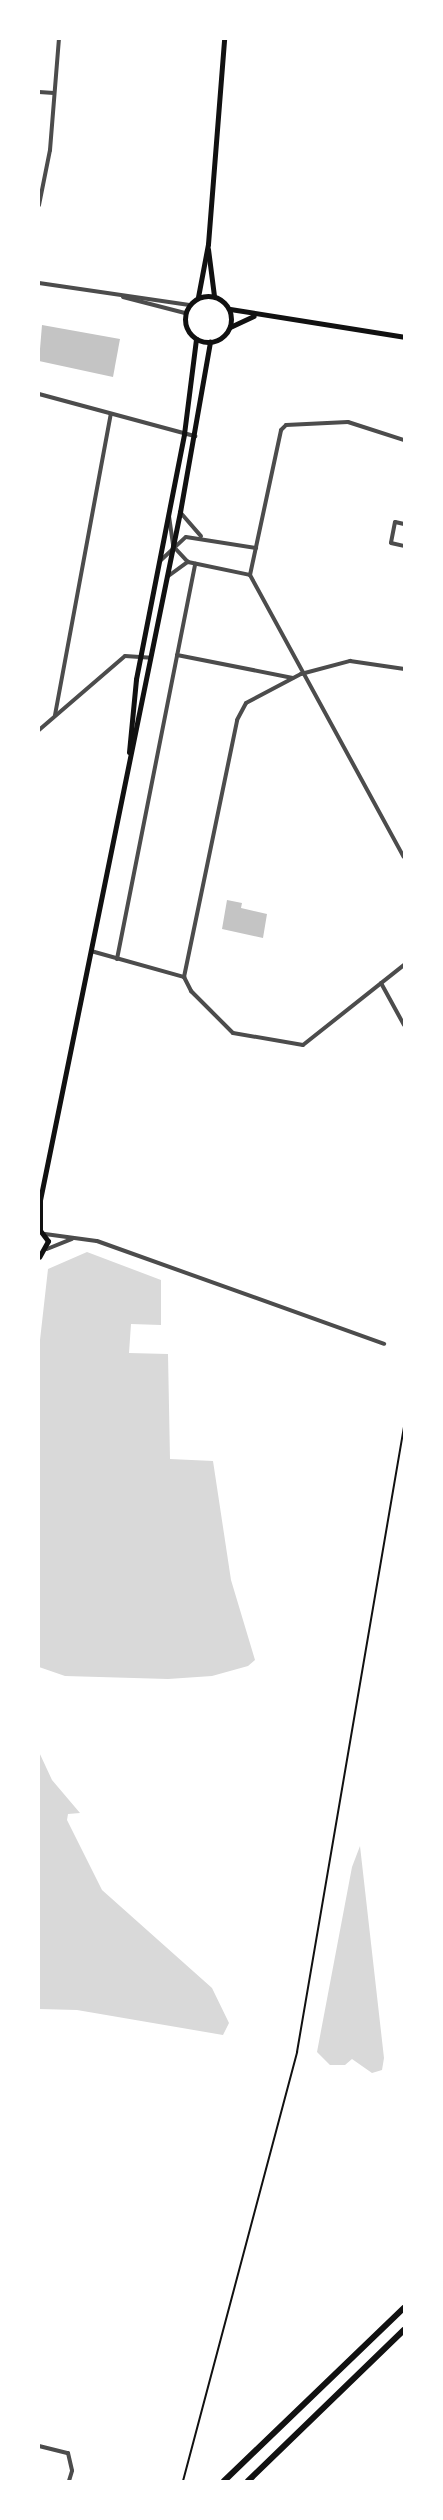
<!DOCTYPE html>
<html>
<head>
<meta charset="utf-8">
<style>
  body { margin:0 }
  #map { position:relative; width:443px; height:2520px; overflow:hidden; background:#fff; font-family:Barlow,sans-serif }
  div>[style] { position:absolute }
  .water>* { inset:0; background:#d9d9d9 }
  .building>* { inset:0; background:#c4c4c4 }
  .path>* { height:2px; margin:-1px; padding:0 1px; transform-origin:1px; border-radius:1px; background:#111 }
  .minor>* { height:4px; margin:-2px; padding:0 2px; transform-origin:2px; border-radius:2px; background:#4c4c4c }
  .secondary>* { height:5px; margin:-2.5px; padding:0 2.5px; transform-origin:2.5px; border-radius:2.5px; background:#111 }
  .secondary>.ring { margin:-2.5px; padding:0; box-sizing:content-box; background:none; border:5px solid #111; border-radius:50% }
  .trunk>* { height:6px; margin:-3px; padding:0 3px; transform-origin:3px; border-radius:3px; background:#111 }
  span { translate:-50% -50%; white-space:nowrap; text-align:center; line-height:1.15; -webkit-text-stroke:4.5px #fff; paint-order:stroke }
  .frame { position:absolute; inset:0; border:40px solid #fff; pointer-events:none }
</style>
</head>
<body>
<div id="map">
  <div class="water">
    <div style="clip-path:polygon(87px 1252px,161px 1280px,161px 1325px,131px 1324px,129px 1353px,168px 1354px,170px 1459px,213px 1461px,231px 1580px,255px 1660px,248px 1666px,212px 1676px,168px 1679px,65px 1676px,39px 1667px,40px 1340px,48px 1269px)"></div>
    <div style="clip-path:polygon(39px 1752px,52px 1780px,80px 1813px,68px 1814px,67px 1820px,102px 1890px,212px 1988px,229px 2023px,223px 2035px,77px 2010px,39px 2009px)"></div>
    <div style="clip-path:polygon(360px 1846px,384px 2058px,382px 2070px,372px 2073px,352px 2059px,345px 2065px,330px 2065px,317px 2052px,352px 1867px)"></div>
  </div>
  <div class="building">
    <div style="clip-path:polygon(42px 325px,120px 339px,113px 377px,39px 361px)"></div>
    <div style="clip-path:polygon(227px 900px,242px 903px,241px 908px,267px 914px,263px 938px,222px 929px)"></div>
  </div>
  <div class="path">
    <div style="left:183px;top:2481px;width:444px;rotate:-75.1deg"></div>
    <div style="left:297px;top:2052px;width:634px;rotate:-80.29deg"></div>
  </div>
  <div class="minor">
    <div style="left:39px;top:92px;width:15px;rotate:4deg"></div>
    <div style="left:39px;top:205px;width:56px;rotate:-78.7deg"></div>
    <div style="left:50px;top:150px;width:111px;rotate:-85.4deg"></div>
    <div style="left:39px;top:283px;width:152px;rotate:8.3deg"></div>
    <div style="left:123px;top:297px;width:64px;rotate:14.5deg"></div>
    <div style="left:39px;top:394px;width:162px;rotate:15.1deg"></div>
    <div style="left:180px;top:512px;width:32px;rotate:49deg"></div>
    <div style="left:169px;top:516px;width:30px;rotate:82deg"></div>
    <div style="left:173px;top:546px;width:22px;rotate:47deg"></div>
    <div style="left:188px;top:562px;width:63px;rotate:11.8deg"></div>
    <div style="left:404px;top:524px;width:9px;rotate:-167deg"></div>
    <div style="left:395px;top:522px;width:21px;rotate:101deg"></div>
    <div style="left:391px;top:543px;width:13px;rotate:13deg"></div>
    <div style="left:160px;top:561px;width:35px;rotate:-43deg"></div>
    <div style="left:186px;top:537px;width:71px;rotate:8.9deg"></div>
    <div style="left:250px;top:575px;width:321px;rotate:61.4deg"></div>
    <div style="left:250px;top:575px;width:148px;rotate:-77.9deg"></div>
    <div style="left:281px;top:430px;width:7px;rotate:-45deg"></div>
    <div style="left:286px;top:425px;width:62px;rotate:-2.8deg"></div>
    <div style="left:348px;top:422px;width:59px;rotate:17.8deg"></div>
    <div style="left:167px;top:577px;width:26px;rotate:-36deg"></div>
    <div style="left:177px;top:655px;width:118px;rotate:11.2deg"></div>
    <div style="left:55px;top:715px;width:306px;rotate:-79.5deg"></div>
    <div style="left:39px;top:730px;width:113px;rotate:-40.7deg"></div>
    <div style="left:125px;top:656px;width:26px;rotate:4deg"></div>
    <div style="left:91px;top:951px;width:97px;rotate:15.6deg"></div>
    <div style="left:184px;top:977px;width:16px;rotate:63deg"></div>
    <div style="left:191px;top:991px;width:59px;rotate:45deg"></div>
    <div style="left:233px;top:1033px;width:71px;rotate:9.7deg"></div>
    <div style="left:303px;top:1045px;width:129px;rotate:-38.4deg"></div>
    <div style="left:117px;top:959px;width:403px;rotate:-78.8deg"></div>
    <div style="left:184px;top:977px;width:262px;rotate:-78.3deg"></div>
    <div style="left:237px;top:720px;width:19px;rotate:-62deg"></div>
    <div style="left:246px;top:703px;width:62px;rotate:-27.8deg"></div>
    <div style="left:301px;top:674px;width:51px;rotate:-14.9deg"></div>
    <div style="left:350px;top:661px;width:55px;rotate:8.4deg"></div>
    <div style="left:381px;top:983px;width:48px;rotate:61.3deg"></div>
    <div style="left:45px;top:1234px;width:52px;rotate:7.7deg"></div>
    <div style="left:97px;top:1241px;width:305px;rotate:19.7deg"></div>
    <div style="left:47px;top:1249px;width:27px;rotate:-22deg"></div>
    <div style="left:39px;top:2446px;width:30px;rotate:14deg"></div>
    <div style="left:68px;top:2453px;width:18px;rotate:77deg"></div>
    <div style="left:72px;top:2471px;width:10px;rotate:107deg"></div>
  </div>
  <div class="secondary">
    <div style="left:208px;top:249px;width:47px;rotate:82.7deg"></div>
    <div class="ring" style="left:185px;top:296px;width:41px;height:41px"></div>
    <div style="left:198px;top:297px;width:54px;rotate:-79.3deg"></div>
    <div style="left:208px;top:244px;width:206px;rotate:-85.5deg"></div>
    <div style="left:230px;top:309px;width:176px;rotate:9.1deg"></div>
    <div style="left:230px;top:327px;width:26px;rotate:-25deg"></div>
    <div style="left:129px;top:752px;width:73px;rotate:-84.5deg"></div>
    <div style="left:136px;top:679px;width:250px;rotate:-78.9deg"></div>
    <div style="left:184px;top:434px;width:96px;rotate:-82.8deg"></div>
    <div style="left:39px;top:1229px;width:15px;rotate:53deg"></div>
    <div style="left:48px;top:1241px;width:18px;rotate:119deg"></div>
    <div style="left:40px;top:1229px;width:29px;rotate:-90deg"></div>
    <div style="left:40px;top:1200px;width:702px;rotate:-78.5deg"></div>
    <div style="left:180px;top:512px;width:173px;rotate:-80deg"></div>
  </div>
  <div class="trunk">
    <div style="left:224px;top:2481px;width:250px;rotate:-43.9deg"></div>
    <div style="left:248px;top:2481px;width:217px;rotate:-44.1deg"></div>
  </div>
  <div class="frame"></div>
</div>
</body>
</html>
